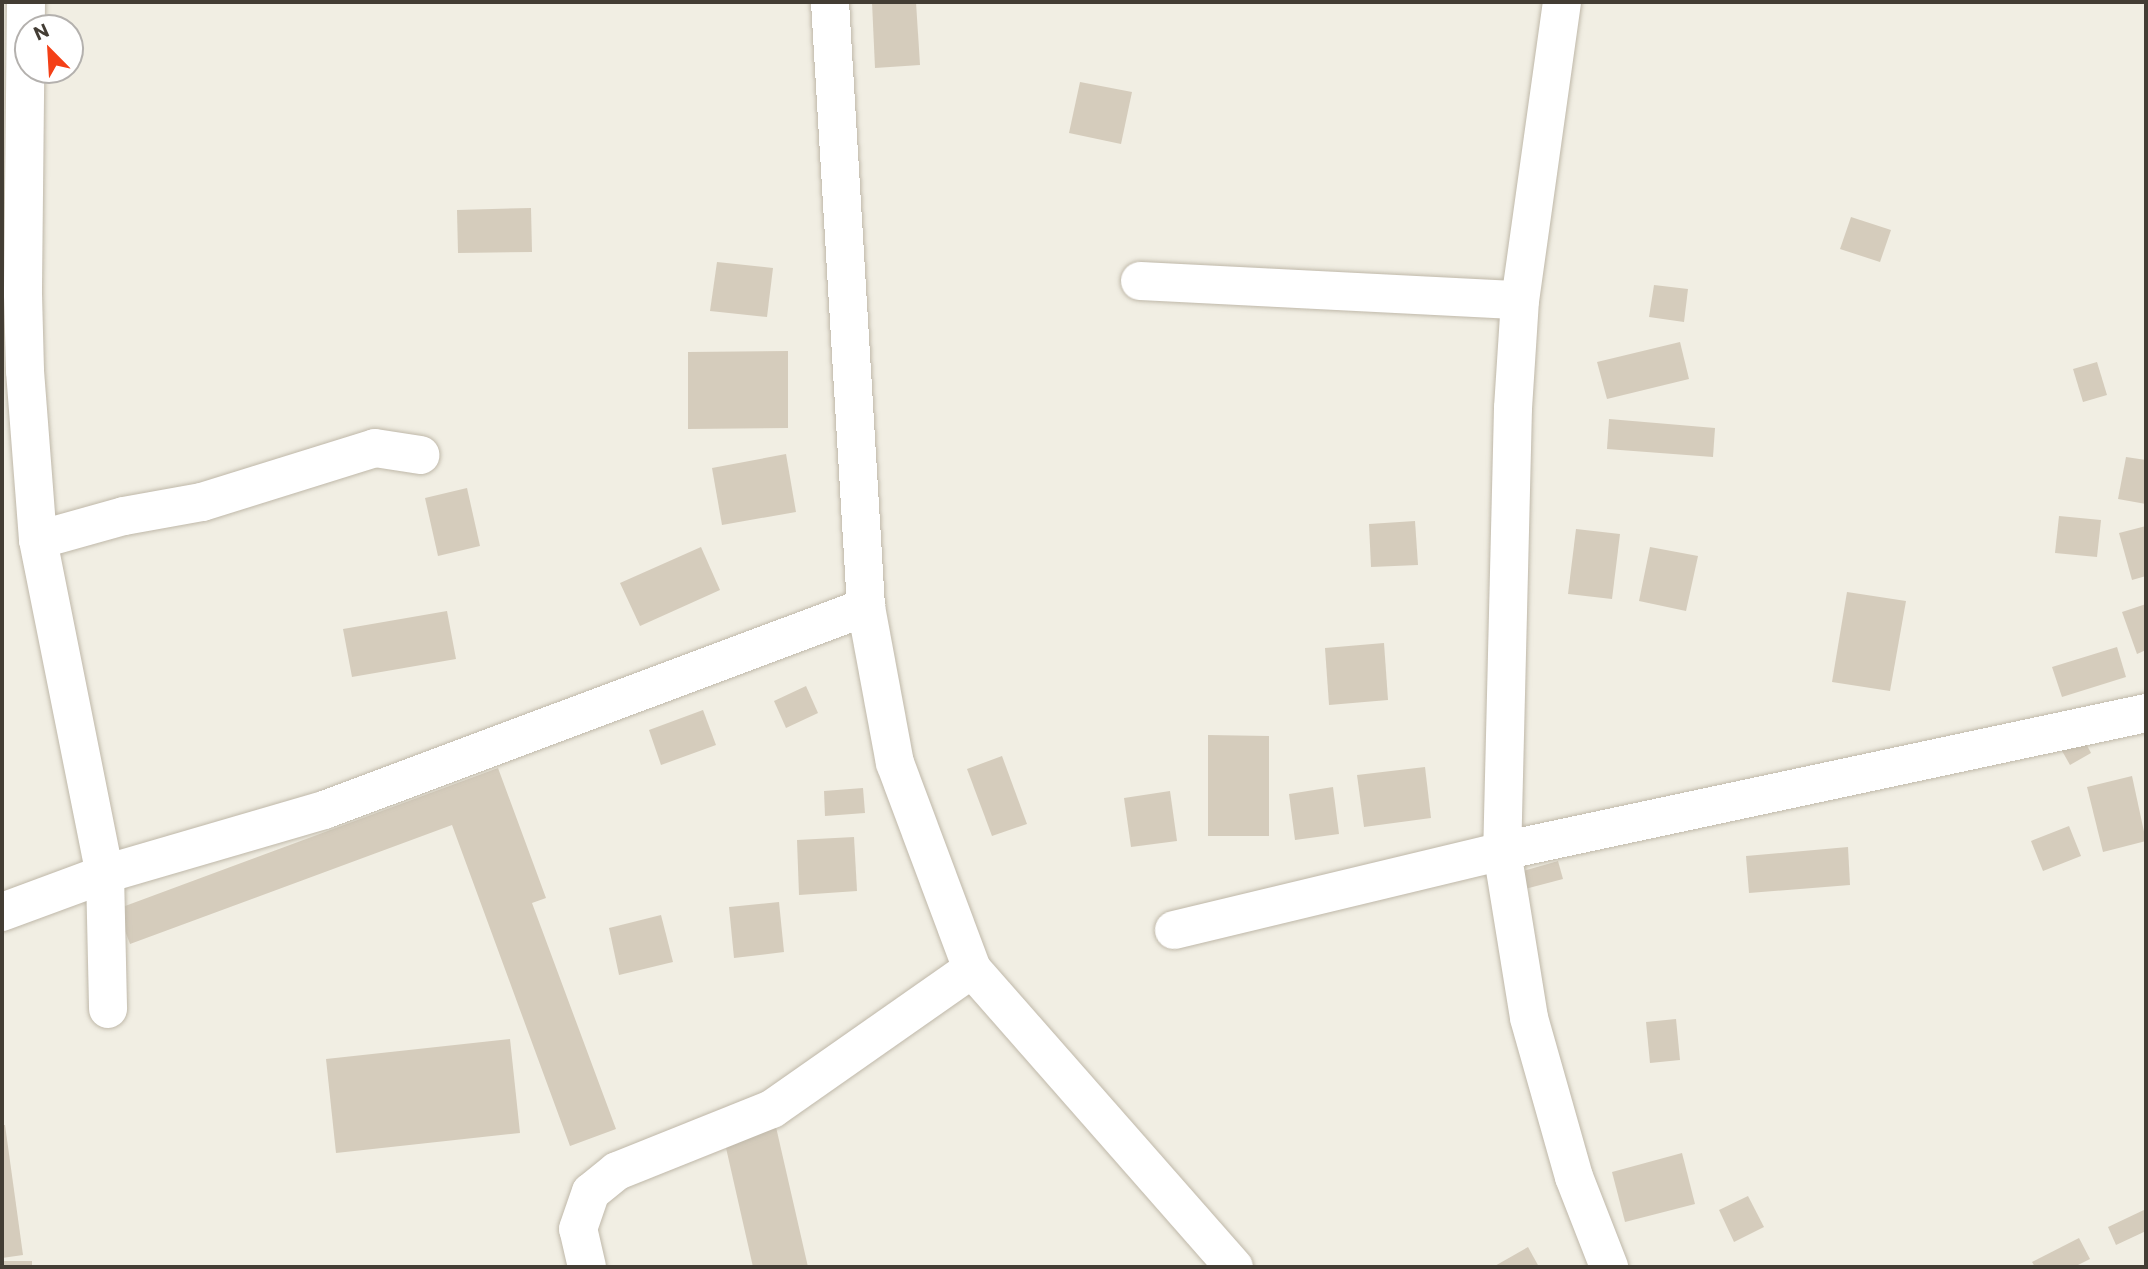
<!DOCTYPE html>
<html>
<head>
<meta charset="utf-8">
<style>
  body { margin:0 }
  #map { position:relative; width:2148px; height:1269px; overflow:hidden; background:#f1eee3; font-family:Commissioner,sans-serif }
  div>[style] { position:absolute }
  .building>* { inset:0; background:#d5ccbc }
  .roads { filter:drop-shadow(0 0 2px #bfb8a9) drop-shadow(0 0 2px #bfb8a9) }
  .minor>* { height:38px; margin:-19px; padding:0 19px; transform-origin:19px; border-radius:19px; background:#fff }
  span { translate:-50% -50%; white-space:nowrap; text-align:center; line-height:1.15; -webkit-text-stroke:5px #fff; paint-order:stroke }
  .frame { position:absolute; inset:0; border:4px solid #433d34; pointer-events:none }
  .north { position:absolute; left:14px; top:14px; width:70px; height:70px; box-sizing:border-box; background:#fff; border:2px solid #b4b1ae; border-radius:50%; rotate:336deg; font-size:19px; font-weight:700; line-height:28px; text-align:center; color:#433d34 }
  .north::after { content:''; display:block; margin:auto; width:24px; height:32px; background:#f44017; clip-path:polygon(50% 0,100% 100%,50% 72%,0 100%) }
</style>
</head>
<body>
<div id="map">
  <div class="building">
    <div style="clip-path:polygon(872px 2px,916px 2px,920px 65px,875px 68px)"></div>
    <div style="clip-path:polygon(1080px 82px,1132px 92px,1121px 144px,1069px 133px)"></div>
    <div style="clip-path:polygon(531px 208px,532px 252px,458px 253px,457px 210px)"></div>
    <div style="clip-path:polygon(1851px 217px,1891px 230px,1880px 262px,1840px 249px)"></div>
    <div style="clip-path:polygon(717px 262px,773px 268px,767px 317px,710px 311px)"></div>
    <div style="clip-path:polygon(1654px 285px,1688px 289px,1684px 322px,1649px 317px)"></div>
    <div style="clip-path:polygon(1680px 342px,1689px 379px,1607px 399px,1597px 362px)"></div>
    <div style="clip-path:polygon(788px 351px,788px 428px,688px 429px,688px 352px)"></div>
    <div style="clip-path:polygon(2097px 362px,2107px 395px,2083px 402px,2073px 369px)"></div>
    <div style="clip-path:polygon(1609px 419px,1715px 428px,1713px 457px,1607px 449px)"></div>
    <div style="clip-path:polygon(786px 454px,796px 512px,722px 525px,712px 468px)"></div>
    <div style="clip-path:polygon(2126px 457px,2146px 460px,2146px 504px,2118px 499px)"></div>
    <div style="clip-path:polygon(467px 488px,480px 546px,438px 556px,425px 498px)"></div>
    <div style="clip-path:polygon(2059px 516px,2101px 520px,2097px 557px,2055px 553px)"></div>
    <div style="clip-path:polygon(1415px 521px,1418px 565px,1371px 567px,1369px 524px)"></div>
    <div style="clip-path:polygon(2146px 526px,2146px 576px,2132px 580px,2119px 533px)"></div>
    <div style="clip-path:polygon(1576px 529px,1620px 534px,1612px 599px,1568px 594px)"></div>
    <div style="clip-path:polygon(701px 547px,720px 590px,640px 626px,620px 583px)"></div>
    <div style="clip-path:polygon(1650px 547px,1698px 556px,1686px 611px,1639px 601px)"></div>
    <div style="clip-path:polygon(1847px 592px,1906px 601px,1890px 691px,1832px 682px)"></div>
    <div style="clip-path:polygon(2146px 604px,2146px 650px,2137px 654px,2122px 612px)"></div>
    <div style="clip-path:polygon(447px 611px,456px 659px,352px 677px,343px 629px)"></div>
    <div style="clip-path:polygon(1384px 643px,1388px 700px,1329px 705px,1325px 648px)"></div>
    <div style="clip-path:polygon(2117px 647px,2126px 677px,2062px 697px,2052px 667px)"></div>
    <div style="clip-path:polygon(806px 686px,818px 713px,786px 728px,774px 701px)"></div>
    <div style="clip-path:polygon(703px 710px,716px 745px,661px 765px,649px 730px)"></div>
    <div style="clip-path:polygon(1208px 735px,1269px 736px,1269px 836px,1208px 836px)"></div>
    <div style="clip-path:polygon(2082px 736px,2091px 753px,2070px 765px,2061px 749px)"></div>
    <div style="clip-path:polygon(1002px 756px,1027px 824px,992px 836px,967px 769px)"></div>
    <div style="clip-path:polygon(1425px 767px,1431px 818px,1364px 827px,1357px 775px)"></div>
    <div style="clip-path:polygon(498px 768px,546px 898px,532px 903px,616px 1129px,570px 1146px,452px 825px,130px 944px,117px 909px)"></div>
    <div style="clip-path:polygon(2132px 776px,2146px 841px,2103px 852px,2087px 787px)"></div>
    <div style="clip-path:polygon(1333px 787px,1339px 834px,1295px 840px,1289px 794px)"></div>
    <div style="clip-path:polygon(863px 788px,865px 813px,825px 816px,824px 791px)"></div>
    <div style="clip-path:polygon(1170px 791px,1177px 841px,1131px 847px,1124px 798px)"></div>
    <div style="clip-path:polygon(2069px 826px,2081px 856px,2043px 871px,2031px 841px)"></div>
    <div style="clip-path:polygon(854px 837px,857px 891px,799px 895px,797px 840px)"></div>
    <div style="clip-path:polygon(1848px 847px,1850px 885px,1749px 893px,1746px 856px)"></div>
    <div style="clip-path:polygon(1558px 861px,1563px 879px,1525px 889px,1520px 872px)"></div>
    <div style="clip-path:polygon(779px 902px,784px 952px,734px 958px,729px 907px)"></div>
    <div style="clip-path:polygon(661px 915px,673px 962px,619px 975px,609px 928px)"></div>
    <div style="clip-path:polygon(1676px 1019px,1680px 1060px,1650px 1063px,1646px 1022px)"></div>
    <div style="clip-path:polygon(510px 1039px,520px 1133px,336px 1153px,326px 1059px)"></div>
    <div style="clip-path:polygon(2px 1125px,5px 1125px,23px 1255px,2px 1258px)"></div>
    <div style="clip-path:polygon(776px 1127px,808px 1267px,753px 1267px,724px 1139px)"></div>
    <div style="clip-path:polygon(1682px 1153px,1695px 1204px,1625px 1222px,1612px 1172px)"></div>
    <div style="clip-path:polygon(1748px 1196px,1764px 1227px,1734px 1242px,1719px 1210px)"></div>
    <div style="clip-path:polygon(2146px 1209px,2146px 1231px,2116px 1245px,2108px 1227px)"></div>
    <div style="clip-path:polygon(2079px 1238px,2090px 1259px,2074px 1267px,2035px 1267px,2032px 1262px)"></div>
    <div style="clip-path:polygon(1528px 1247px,1539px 1267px,1493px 1267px)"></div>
    <div style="clip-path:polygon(2px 1261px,32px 1261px,32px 1267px,2px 1267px)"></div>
  </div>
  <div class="roads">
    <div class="minor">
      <div style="left:26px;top:2px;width:292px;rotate:90.6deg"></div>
      <div style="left:23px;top:294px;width:77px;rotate:88.5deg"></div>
      <div style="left:25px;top:371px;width:169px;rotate:85.6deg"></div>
      <div style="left:38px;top:540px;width:341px;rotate:78.7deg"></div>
      <div style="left:105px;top:874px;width:135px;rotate:88.7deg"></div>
      <div style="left:830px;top:2px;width:606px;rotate:86.59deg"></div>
      <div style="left:866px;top:607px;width:159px;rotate:79.5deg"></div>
      <div style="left:895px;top:763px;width:220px;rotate:69.5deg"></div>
      <div style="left:972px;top:969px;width:397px;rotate:48.7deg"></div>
      <div style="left:1562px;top:2px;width:301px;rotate:98deg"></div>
      <div style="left:1520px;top:300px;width:108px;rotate:93.7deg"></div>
      <div style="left:1513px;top:408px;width:443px;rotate:91.4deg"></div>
      <div style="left:1502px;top:851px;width:169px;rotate:80.8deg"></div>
      <div style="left:1529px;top:1018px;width:165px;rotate:74.2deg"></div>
      <div style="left:1574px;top:1177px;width:97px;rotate:68.7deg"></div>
      <div style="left:1140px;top:281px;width:380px;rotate:2.9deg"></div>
      <div style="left:38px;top:540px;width:89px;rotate:-15.6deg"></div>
      <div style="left:124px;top:516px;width:79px;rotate:-10.2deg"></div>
      <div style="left:202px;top:502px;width:181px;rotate:-17.3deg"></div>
      <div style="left:375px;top:448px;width:46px;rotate:8.8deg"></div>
      <div style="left:2px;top:912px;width:110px;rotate:-20.3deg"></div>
      <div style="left:105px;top:874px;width:228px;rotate:-16.3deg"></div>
      <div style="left:324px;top:810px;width:579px;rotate:-20.53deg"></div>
      <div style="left:1174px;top:930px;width:337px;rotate:-13.5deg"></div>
      <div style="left:1502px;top:851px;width:659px;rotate:-12.09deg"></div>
      <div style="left:587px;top:1267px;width:39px;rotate:-103deg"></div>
      <div style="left:578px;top:1229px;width:39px;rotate:-71deg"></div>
      <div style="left:591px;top:1192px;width:33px;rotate:-39deg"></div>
      <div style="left:617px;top:1171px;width:167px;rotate:-21.8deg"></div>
      <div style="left:772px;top:1109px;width:244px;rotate:-35deg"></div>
    </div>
  </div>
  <div class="frame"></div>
  <div class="north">N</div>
</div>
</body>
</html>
